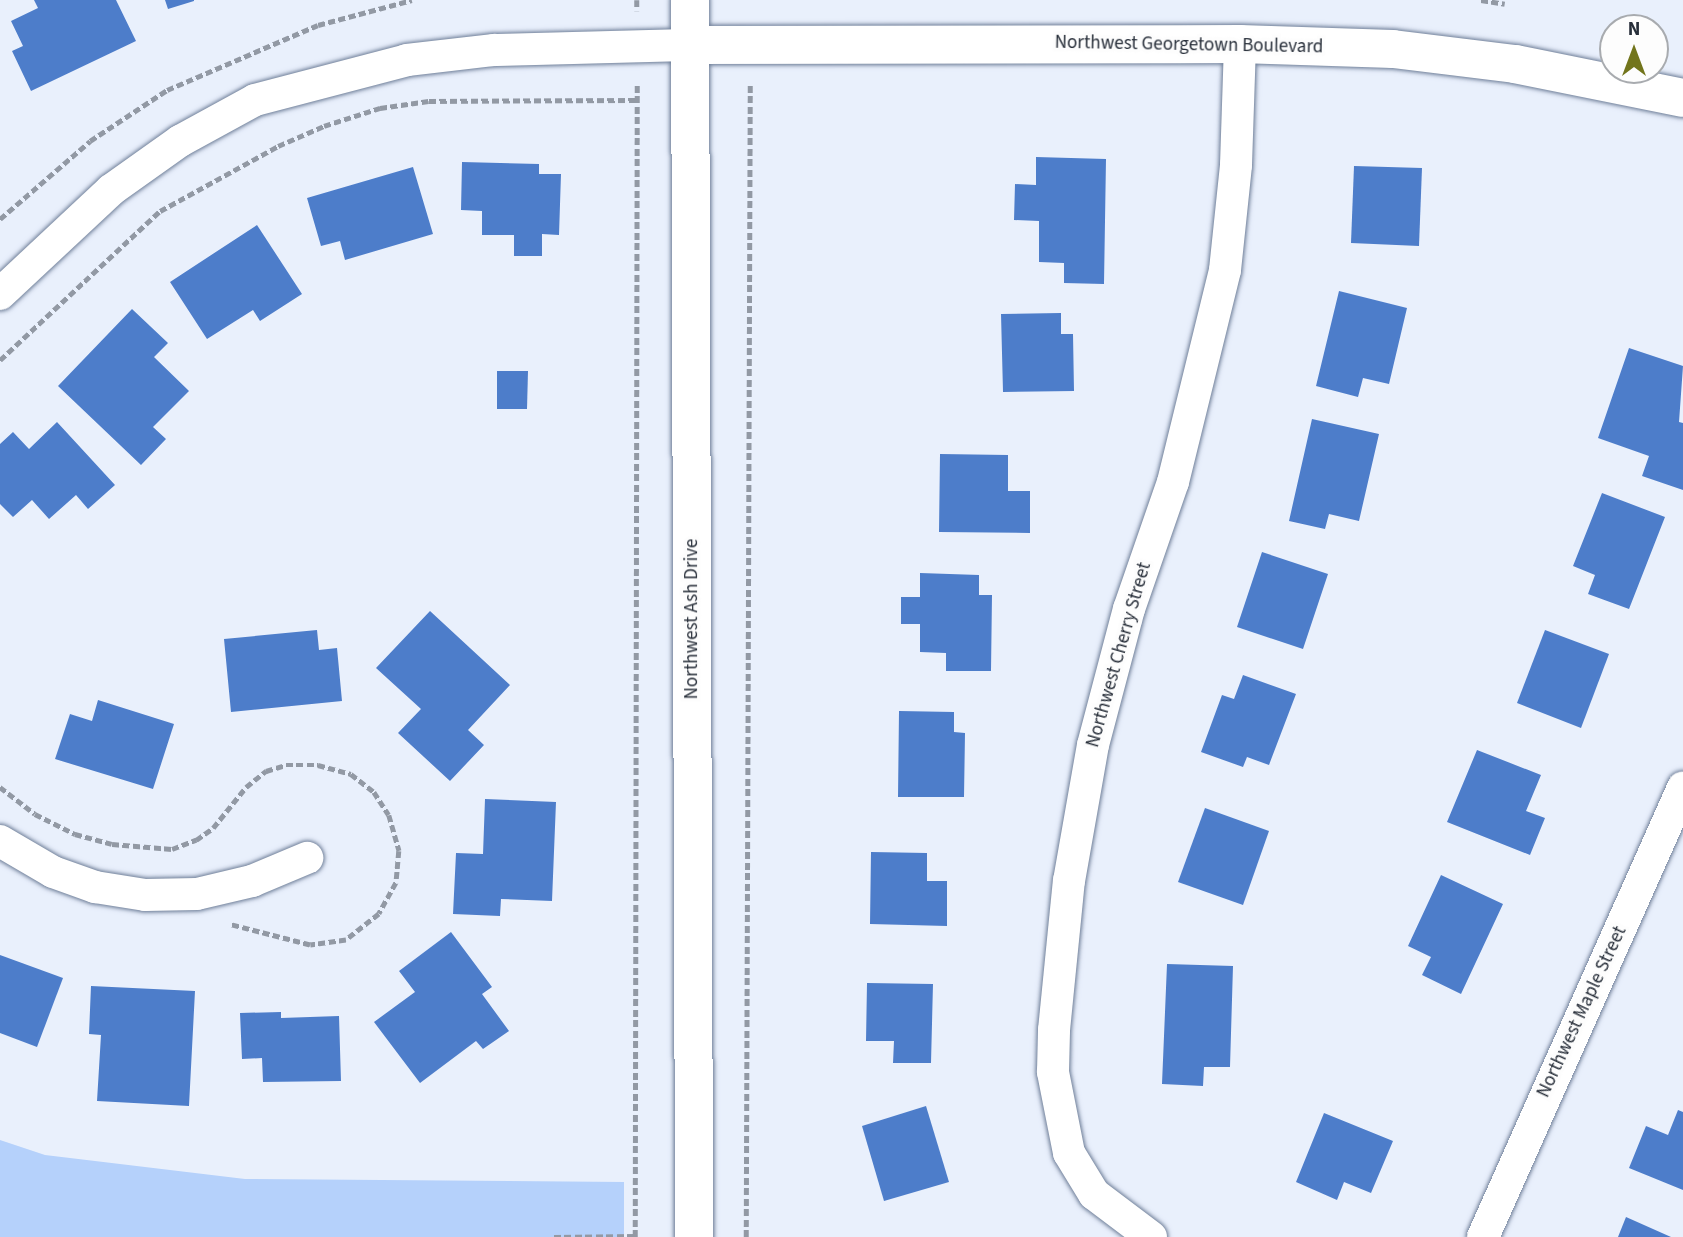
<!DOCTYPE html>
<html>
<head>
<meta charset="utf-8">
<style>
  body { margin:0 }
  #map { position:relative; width:1683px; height:1237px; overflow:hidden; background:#e9f0fc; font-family:"Source Sans 3",sans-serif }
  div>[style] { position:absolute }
  .green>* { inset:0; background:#b5d1fb }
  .building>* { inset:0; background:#4d7dca }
  .path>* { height:4.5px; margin-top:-2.25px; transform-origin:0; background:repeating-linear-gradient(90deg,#9299a4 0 7px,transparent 0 10.5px) }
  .roads { filter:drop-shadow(0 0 2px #6f7f99) drop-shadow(0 0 2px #6f7f99) }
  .minor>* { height:32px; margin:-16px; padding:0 16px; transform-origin:16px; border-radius:16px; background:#fff }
  .tertiary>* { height:38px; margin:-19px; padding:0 19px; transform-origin:19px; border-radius:19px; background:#fff }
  span { translate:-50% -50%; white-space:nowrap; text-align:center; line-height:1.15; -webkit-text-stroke:7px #fdfdfd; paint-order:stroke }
  .street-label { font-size:19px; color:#282f3a }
  .north { position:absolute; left:1599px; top:14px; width:70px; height:70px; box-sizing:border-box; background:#fdfdfd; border:2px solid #a8abaf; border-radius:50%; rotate:0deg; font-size:19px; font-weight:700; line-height:28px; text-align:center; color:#282f3a }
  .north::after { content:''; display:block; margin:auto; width:24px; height:32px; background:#72751c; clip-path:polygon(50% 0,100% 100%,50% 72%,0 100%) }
</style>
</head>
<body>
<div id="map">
  <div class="green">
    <div style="clip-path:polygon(0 1140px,45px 1155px,245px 1179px,624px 1182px,624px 1237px,0 1237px)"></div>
  </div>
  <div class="building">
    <div style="clip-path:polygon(34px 0,116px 0,136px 41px,31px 91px,12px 51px,23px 46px,11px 21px,38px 8px)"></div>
    <div style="clip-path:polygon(165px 0,194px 0,194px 1px,168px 9px)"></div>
    <div style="clip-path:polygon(1036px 157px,1106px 159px,1104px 284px,1064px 283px,1064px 263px,1039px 262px,1039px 221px,1014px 220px,1015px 184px,1036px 185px)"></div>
    <div style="clip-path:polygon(462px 162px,539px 164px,539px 174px,561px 174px,559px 235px,542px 234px,542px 256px,514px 256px,514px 235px,482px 235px,482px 211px,461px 210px)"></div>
    <div style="clip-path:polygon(1354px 166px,1422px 168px,1419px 246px,1351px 243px)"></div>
    <div style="clip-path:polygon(413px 167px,433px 234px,345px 260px,340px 241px,321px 246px,307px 198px)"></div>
    <div style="clip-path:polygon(257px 225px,302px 294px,260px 321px,253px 310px,207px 339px,170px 282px)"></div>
    <div style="clip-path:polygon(1339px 291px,1407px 308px,1389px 384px,1363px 378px,1358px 397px,1316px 386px)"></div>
    <div style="clip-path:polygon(132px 309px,168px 343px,154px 357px,189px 391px,153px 427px,166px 439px,141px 465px,58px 386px)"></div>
    <div style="clip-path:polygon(1061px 313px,1061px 334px,1073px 334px,1074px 391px,1003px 392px,1001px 314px)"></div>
    <div style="clip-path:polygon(1629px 348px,1683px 366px,1679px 422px,1683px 423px,1683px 490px,1642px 476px,1649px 456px,1598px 438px)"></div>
    <div style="clip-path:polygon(497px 371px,528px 371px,527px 409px,497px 409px)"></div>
    <div style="clip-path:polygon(1312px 419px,1379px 434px,1359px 521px,1329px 514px,1325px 529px,1289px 521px)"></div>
    <div style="clip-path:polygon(57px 422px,115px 485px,88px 509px,76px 495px,49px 519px,32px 500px,13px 517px,0 504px,0 444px,13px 432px,29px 449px)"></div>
    <div style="clip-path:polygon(940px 454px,1008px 455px,1008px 491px,1030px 491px,1030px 533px,939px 532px)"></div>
    <div style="clip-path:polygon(1602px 493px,1665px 517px,1629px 609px,1588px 594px,1595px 575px,1573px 566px)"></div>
    <div style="clip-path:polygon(1262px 552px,1328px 574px,1303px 649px,1237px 627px)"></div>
    <div style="clip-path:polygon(920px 573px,979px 575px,979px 595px,992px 595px,991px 671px,946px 671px,946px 653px,920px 652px,920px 624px,901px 624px,901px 597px,920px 597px)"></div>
    <div style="clip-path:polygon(430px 611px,510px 685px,468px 730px,484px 745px,450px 781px,398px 733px,421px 709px,376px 668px)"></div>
    <div style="clip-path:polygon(317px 630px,319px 650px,337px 648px,342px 701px,231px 712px,224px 639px)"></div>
    <div style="clip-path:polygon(1545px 630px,1609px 654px,1581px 728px,1517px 703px)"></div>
    <div style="clip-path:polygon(1243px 675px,1296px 694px,1269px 765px,1247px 757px,1243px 767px,1201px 752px,1222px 695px,1234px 699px)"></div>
    <div style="clip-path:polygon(98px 700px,174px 724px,153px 789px,55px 759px,70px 714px,92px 721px)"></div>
    <div style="clip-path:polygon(899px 711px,954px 712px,954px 732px,965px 733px,964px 797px,898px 797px)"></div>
    <div style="clip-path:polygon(1477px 750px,1541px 775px,1526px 811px,1545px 818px,1530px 855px,1447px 822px)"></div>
    <div style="clip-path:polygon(485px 799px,556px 802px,552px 901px,501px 899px,500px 916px,453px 914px,456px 853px,483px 854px)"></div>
    <div style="clip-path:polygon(1205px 808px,1269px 831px,1243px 905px,1178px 882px)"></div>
    <div style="clip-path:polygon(871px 852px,927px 853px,927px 881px,947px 881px,947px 926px,870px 924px)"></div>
    <div style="clip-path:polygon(1441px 875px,1503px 904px,1461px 994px,1422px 975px,1431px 957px,1408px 946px)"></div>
    <div style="clip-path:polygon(451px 932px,492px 987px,482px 994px,509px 1031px,483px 1049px,476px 1041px,420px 1083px,374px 1022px,415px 992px,399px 971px)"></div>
    <div style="clip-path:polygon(0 955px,63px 978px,37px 1047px,0 1033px)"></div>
    <div style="clip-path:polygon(1167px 964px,1233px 966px,1230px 1067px,1204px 1067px,1203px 1086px,1162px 1084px)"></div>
    <div style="clip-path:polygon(867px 983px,933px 984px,931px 1063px,893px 1063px,894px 1041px,866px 1041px)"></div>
    <div style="clip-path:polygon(91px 986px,195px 991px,189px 1106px,97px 1101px,101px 1035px,89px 1034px)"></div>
    <div style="clip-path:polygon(281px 1012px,281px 1018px,339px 1016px,341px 1081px,263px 1082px,262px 1058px,242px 1059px,240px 1013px)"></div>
    <div style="clip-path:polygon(926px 1106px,949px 1182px,884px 1201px,862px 1126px)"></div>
    <div style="clip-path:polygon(1678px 1110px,1683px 1112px,1683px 1190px,1629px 1168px,1646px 1126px,1668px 1135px)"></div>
    <div style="clip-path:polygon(1324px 1113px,1393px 1141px,1371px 1193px,1344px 1182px,1337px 1200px,1296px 1182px)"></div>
    <div style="clip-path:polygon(1626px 1217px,1671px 1237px,1618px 1237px)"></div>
  </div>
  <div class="path">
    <div style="left:637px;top:0;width:11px;rotate:90deg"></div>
    <div style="left:1481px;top:0;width:24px;rotate:9deg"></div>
    <div style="left:0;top:219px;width:119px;rotate:-40.9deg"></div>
    <div style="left:90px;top:141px;width:92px;rotate:-33.5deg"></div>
    <div style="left:167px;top:90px;width:164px;rotate:-23.3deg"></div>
    <div style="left:318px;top:25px;width:97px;rotate:-14.9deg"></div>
    <div style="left:0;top:360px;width:219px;rotate:-43deg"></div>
    <div style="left:160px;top:211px;width:135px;rotate:-28.8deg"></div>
    <div style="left:278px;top:146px;width:50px;rotate:-23.5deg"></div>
    <div style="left:324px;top:126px;width:59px;rotate:-17.8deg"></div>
    <div style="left:380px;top:108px;width:49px;rotate:-8.1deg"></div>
    <div style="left:429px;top:101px;width:208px;rotate:-0.3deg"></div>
    <div style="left:0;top:787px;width:44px;rotate:37.6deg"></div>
    <div style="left:35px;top:814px;width:45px;rotate:26.6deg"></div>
    <div style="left:75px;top:834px;width:38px;rotate:15deg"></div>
    <div style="left:112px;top:844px;width:60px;rotate:4.8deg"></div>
    <div style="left:172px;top:849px;width:26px;rotate:-21deg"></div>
    <div style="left:196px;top:840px;width:21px;rotate:-35deg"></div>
    <div style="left:213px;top:828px;width:53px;rotate:-51.2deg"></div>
    <div style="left:246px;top:787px;width:26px;rotate:-39deg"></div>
    <div style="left:266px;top:771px;width:21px;rotate:-17deg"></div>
    <div style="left:286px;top:765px;width:32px"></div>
    <div style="left:318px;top:765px;width:34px;rotate:15deg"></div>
    <div style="left:351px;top:774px;width:29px;rotate:38deg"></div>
    <div style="left:374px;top:792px;width:27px;rotate:57deg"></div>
    <div style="left:389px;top:815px;width:37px;rotate:74deg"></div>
    <div style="left:399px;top:851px;width:32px;rotate:95deg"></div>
    <div style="left:396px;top:883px;width:35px;rotate:119deg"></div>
    <div style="left:379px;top:914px;width:42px;rotate:141.8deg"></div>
    <div style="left:346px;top:940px;width:36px;rotate:172deg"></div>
    <div style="left:310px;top:945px;width:81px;rotate:-165.6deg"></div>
    <div style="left:554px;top:1237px;width:81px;rotate:-0.7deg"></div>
    <div style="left:635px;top:1237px;width:1154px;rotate:-89.9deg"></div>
    <div style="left:746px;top:1237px;width:1152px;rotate:-89.8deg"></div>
  </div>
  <div class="roads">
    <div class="minor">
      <div style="left:0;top:294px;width:152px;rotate:-43.1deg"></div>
      <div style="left:111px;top:190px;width:85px;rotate:-35.4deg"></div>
      <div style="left:180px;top:141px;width:85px;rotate:-28.7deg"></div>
      <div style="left:255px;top:100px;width:157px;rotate:-14.7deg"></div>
      <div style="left:407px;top:60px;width:88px;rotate:-6.6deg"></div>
      <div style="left:494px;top:50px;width:196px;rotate:-1.5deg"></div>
      <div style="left:0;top:841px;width:61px;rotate:30.3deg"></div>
      <div style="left:53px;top:872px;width:45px;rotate:19.7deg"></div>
      <div style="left:95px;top:887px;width:51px;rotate:9.1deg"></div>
      <div style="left:145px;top:895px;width:52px;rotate:-1.1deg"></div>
      <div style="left:197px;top:894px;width:57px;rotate:-13.3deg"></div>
      <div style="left:252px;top:881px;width:60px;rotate:-22.7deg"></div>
      <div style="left:1151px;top:1237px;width:71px;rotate:-143deg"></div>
      <div style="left:1094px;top:1194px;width:48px;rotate:-121.4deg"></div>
      <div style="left:1069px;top:1153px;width:83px;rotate:-101.2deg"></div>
      <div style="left:1053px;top:1072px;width:42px;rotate:-88.6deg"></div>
      <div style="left:1054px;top:1030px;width:150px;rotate:-84.3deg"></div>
      <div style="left:1069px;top:881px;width:138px;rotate:-80deg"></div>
      <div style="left:1093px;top:745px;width:141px;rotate:-75.2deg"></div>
      <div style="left:1129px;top:609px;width:134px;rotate:-70.9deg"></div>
      <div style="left:1173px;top:482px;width:218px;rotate:-76.2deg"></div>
      <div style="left:1225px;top:270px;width:106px;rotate:-84deg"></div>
      <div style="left:1236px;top:165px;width:121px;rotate:-88.1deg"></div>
      <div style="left:1483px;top:1237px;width:492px;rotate:-66deg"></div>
    </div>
    <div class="tertiary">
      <div style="left:690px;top:0;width:1237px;rotate:89.81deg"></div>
      <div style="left:690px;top:45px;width:550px;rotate:-0.1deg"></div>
      <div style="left:1240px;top:44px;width:153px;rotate:1.9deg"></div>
      <div style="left:1393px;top:49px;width:123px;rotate:7deg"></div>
      <div style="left:1515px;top:64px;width:171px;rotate:11.4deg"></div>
    </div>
  </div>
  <div class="street-label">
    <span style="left:1189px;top:45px;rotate:1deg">Northwest Georgetown Boulevard</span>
    <span style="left:692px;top:619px;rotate:-90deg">Northwest Ash Drive</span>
    <span style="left:1119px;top:655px;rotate:-74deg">Northwest Cherry Street</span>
    <span style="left:1582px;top:1012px;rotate:-65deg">Northwest Maple Street</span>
  </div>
  <div class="north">N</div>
</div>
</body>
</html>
